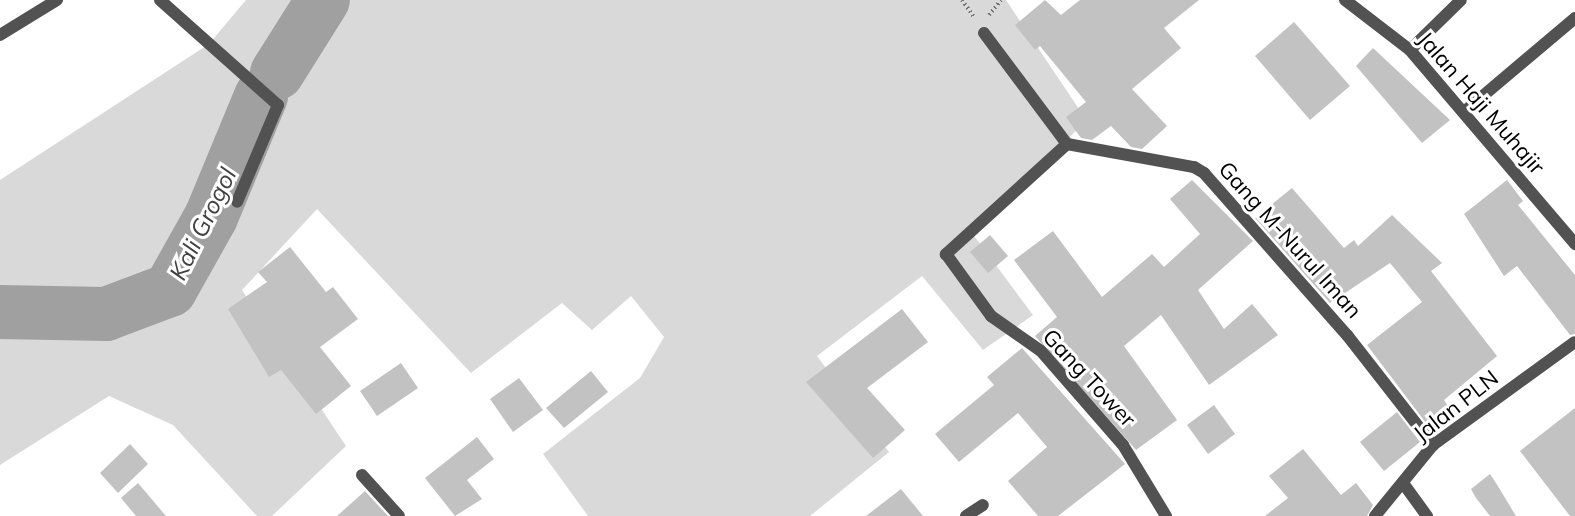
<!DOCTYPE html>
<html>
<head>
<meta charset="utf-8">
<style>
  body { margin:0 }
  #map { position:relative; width:1575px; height:516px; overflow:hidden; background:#fff; font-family:Mulish,sans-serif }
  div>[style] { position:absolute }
  .green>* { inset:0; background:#d9d9d9 }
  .river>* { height:54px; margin:-27px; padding:0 27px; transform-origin:27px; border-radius:27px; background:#a0a0a0 }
  .building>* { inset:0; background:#c2c2c2 }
  .path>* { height:4px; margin-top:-2px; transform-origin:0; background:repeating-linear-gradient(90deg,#747474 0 1.5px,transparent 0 4.5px) }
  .minor>* { height:12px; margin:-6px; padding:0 6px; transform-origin:6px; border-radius:6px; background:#525252 }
  .tertiary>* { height:12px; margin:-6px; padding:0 6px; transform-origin:6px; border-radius:6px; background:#525252 }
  span { translate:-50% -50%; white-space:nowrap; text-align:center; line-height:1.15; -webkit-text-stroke:6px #fff; paint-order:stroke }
  .street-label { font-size:22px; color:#000 }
  .water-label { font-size:24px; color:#414141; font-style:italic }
</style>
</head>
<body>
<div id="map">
  <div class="green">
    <div style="clip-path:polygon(246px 0,1006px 0,1087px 121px,969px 229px,1033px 315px,983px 350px,922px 276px,817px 356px,889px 452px,810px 516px,588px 516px,543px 454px,640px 378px,664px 337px,631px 296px,592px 330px,562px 303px,471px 373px,317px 209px,242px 290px,346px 446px,272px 516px,257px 516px,173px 425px,109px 396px,0 465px,0 180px,209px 44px)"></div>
  </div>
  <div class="river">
    <div style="left:277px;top:73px;width:86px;rotate:-57.8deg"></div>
    <div style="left:0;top:312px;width:106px;rotate:1.1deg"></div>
    <div style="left:106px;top:314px;width:68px;rotate:-20.6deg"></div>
    <div style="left:170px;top:290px;width:84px;rotate:-60.7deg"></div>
    <div style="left:211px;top:217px;width:131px;rotate:-67.5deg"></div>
  </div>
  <div class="building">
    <div style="clip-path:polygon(1045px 0,1061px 15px,1080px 0,1199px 0,1164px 28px,1181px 48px,1132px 89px,1167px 126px,1142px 149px,1131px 147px,1111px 126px,1092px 140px,1081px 138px,1066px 117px,1086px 102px,1040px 46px,1035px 50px,1015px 25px)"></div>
    <div style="clip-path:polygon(1294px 22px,1350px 86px,1310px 120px,1255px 56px)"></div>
    <div style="clip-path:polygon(1373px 48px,1450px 120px,1422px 143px,1356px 66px)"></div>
    <div style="clip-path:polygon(1192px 180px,1253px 241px,1198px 290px,1224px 329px,1252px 304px,1278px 335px,1209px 385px,1161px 315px,1124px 346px,1177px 420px,1136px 450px,1035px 336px,1057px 317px,1014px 260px,1053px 231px,1102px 297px,1152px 254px,1164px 267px,1200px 234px,1170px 199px)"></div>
    <div style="clip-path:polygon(1507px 180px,1523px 201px,1518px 205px,1575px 275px,1575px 334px,1570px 335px,1517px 266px,1504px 276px,1464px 214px)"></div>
    <div style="clip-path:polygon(1292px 188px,1344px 248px,1354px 240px,1358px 246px,1392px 215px,1442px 263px,1431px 271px,1497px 356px,1444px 400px,1448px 406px,1426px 423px,1367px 345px,1422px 302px,1390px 263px,1330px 303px,1255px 218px)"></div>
    <div style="clip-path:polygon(990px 235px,1008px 256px,988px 273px,970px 252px)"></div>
    <div style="clip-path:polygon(290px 247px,326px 292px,333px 287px,358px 319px,320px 347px,351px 386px,316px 414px,281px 370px,269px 377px,228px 309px,267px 282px,258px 272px)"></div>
    <div style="clip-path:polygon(902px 309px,928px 342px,867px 388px,905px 430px,873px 458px,806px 382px)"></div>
    <div style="clip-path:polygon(1022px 348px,1125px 464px,1058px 516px,1038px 516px,1008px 481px,1047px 447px,1018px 413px,959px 462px,935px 434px,994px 385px,987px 377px)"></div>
    <div style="clip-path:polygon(401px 363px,418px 388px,377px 416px,360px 391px)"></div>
    <div style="clip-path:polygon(591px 371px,608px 392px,564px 428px,546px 408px)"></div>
    <div style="clip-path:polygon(519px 378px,543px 410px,513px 432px,490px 399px)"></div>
    <div style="clip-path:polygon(1214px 405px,1235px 434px,1208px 454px,1187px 425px)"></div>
    <div style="clip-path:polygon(1575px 408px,1575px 516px,1570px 516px,1520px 451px)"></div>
    <div style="clip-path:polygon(1397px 412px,1420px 442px,1384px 471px,1360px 442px)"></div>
    <div style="clip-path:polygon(477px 437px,494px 459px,467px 480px,482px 499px,455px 516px,425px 478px)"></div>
    <div style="clip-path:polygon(130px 444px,148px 464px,118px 493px,100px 473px)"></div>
    <div style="clip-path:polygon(1303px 449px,1341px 495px,1356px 483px,1373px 505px,1367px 516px,1265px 516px,1288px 498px,1269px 476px)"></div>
    <div style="clip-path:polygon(1490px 474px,1496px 483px,1516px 516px,1490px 516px,1476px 498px,1471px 489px)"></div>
    <div style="clip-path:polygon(138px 483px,166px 516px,136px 516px,121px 498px)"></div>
    <div style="clip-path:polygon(901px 489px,923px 516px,866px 516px)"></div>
    <div style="clip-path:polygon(365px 491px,388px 516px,337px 516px)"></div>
  </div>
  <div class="path">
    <div style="left:962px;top:0;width:21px;rotate:55deg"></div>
    <div style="left:989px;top:15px;width:19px;rotate:-51deg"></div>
  </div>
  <div class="minor">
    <div style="left:160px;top:0;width:158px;rotate:41.7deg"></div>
    <div style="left:278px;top:105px;width:105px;rotate:112.9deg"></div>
    <div style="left:1345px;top:0;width:82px;rotate:37.6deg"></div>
    <div style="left:1410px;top:50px;width:255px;rotate:49.6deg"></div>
    <div style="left:984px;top:33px;width:139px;rotate:53.2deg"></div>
    <div style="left:0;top:35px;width:67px;rotate:-31.6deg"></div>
    <div style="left:1410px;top:50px;width:71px;rotate:-44.4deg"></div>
    <div style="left:1465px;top:111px;width:144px;rotate:-40.2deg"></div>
    <div style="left:1067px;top:144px;width:164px;rotate:137.7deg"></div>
    <div style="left:946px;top:254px;width:77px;rotate:54deg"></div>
    <div style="left:991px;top:316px;width:61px;rotate:35deg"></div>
    <div style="left:1041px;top:351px;width:125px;rotate:48.9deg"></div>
    <div style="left:1123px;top:445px;width:83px;rotate:58.8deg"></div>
    <div style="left:1067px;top:144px;width:129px;rotate:10.3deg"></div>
    <div style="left:1194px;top:167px;width:12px;rotate:31deg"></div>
    <div style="left:1204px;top:173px;width:216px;rotate:48.6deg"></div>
    <div style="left:1347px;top:335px;width:140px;rotate:52deg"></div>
    <div style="left:362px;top:475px;width:55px;rotate:47.9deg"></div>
    <div style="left:1403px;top:483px;width:41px;rotate:54deg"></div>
    <div style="left:966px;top:516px;width:20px;rotate:-33deg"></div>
  </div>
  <div class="tertiary">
    <div style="left:1375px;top:516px;width:92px;rotate:-50.8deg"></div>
    <div style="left:1433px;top:445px;width:175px;rotate:-36deg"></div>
  </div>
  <div class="street-label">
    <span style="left:1481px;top:103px;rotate:49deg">Jalan Haji Muhajir</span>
    <span style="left:1290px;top:240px;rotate:48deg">Gang M-Nurul Iman</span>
    <span style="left:1089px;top:378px;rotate:47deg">Gang Tower</span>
    <span style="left:1456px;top:406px;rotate:-38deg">Jalan PLN</span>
  </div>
  <div class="water-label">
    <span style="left:203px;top:224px;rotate:-64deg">Kali Grogol</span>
  </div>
</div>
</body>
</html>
